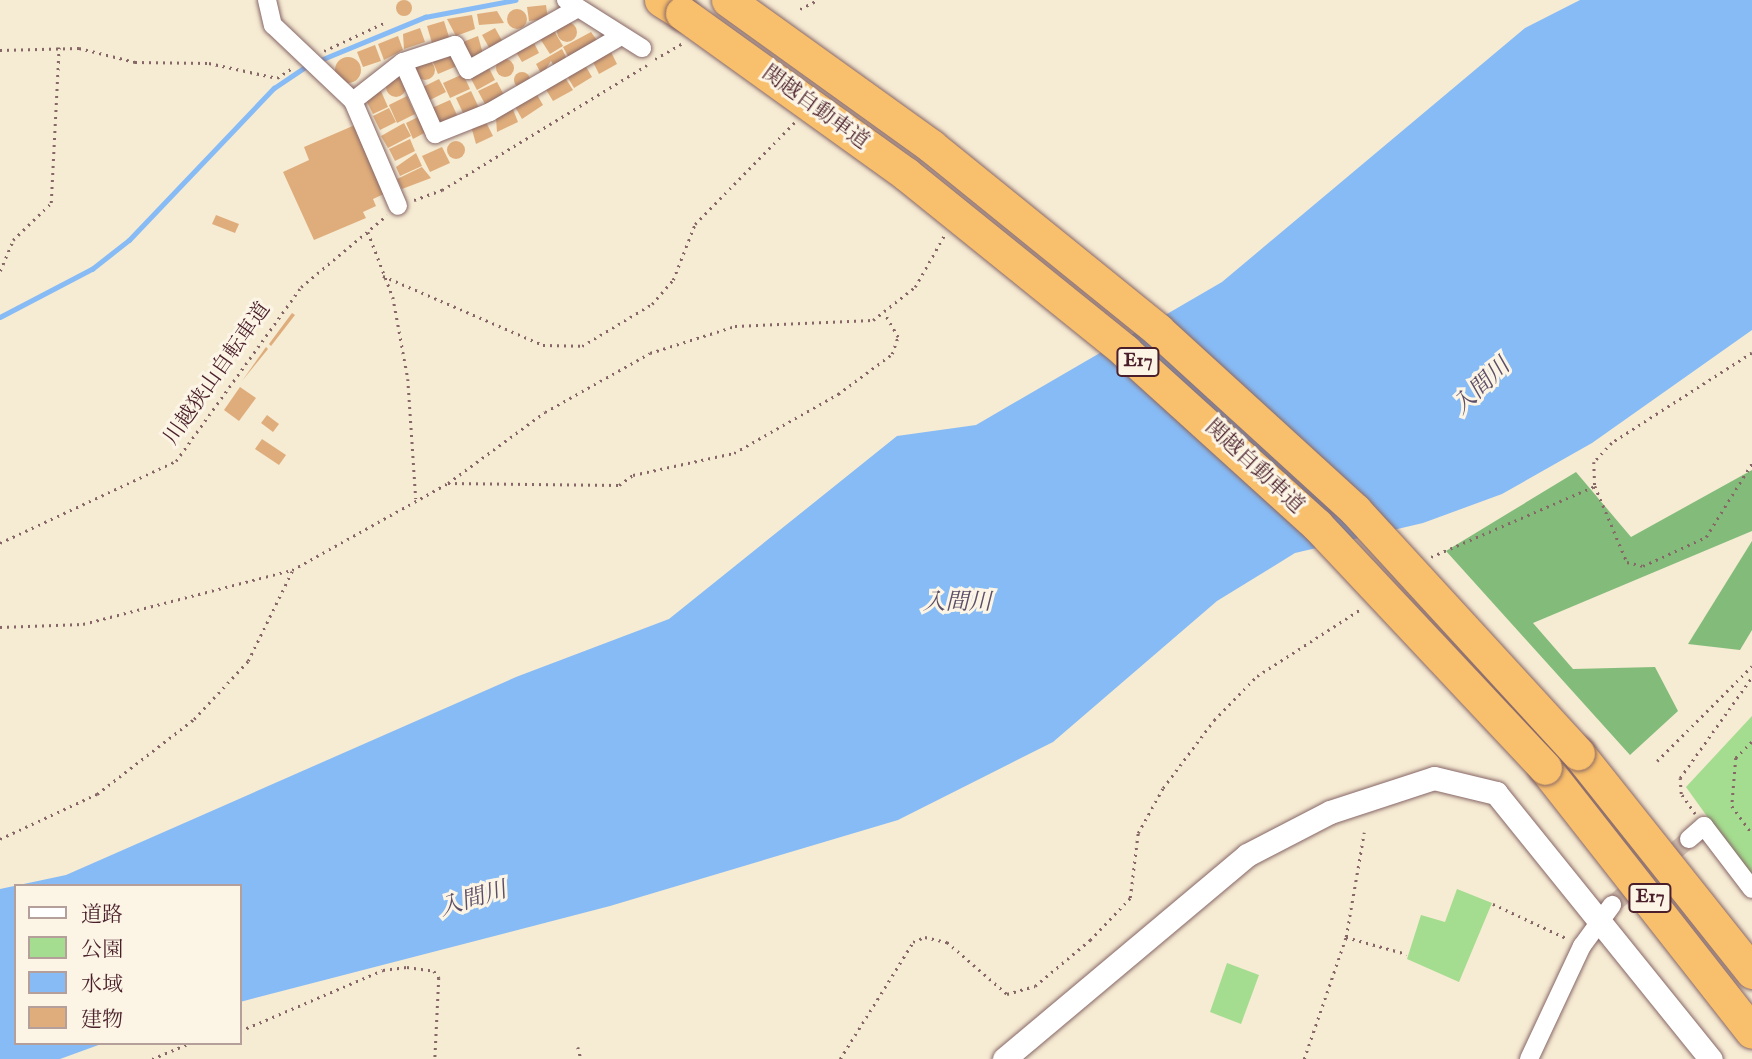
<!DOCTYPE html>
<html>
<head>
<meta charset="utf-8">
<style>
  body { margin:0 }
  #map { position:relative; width:1752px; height:1059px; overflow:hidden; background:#f6ebd3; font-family:"IM FELL English","Noto Serif JP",serif }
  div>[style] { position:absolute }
  .green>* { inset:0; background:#a4dd8f }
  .forest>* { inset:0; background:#83bc7a }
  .water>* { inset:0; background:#87bbf5 }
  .stream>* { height:4.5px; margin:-2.25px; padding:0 2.25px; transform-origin:2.25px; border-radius:2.25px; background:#87bbf5 }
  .building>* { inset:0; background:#dfad7b }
  .round { border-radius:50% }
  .minor-tunnel>* { height:18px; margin-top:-9px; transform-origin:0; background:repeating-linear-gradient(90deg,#d4c2b1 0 18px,transparent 0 27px) }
  .path>* { height:2.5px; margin-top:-1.25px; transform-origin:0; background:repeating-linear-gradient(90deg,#866666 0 2px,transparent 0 7px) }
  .roads { filter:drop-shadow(0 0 2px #866666) drop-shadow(0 0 2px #866666) }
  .minor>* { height:18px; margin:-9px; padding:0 9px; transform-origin:9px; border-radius:9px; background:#fff }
  .tertiary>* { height:23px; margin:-11.5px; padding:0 11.5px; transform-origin:11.5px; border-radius:11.5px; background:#fff }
  .motorway>* { height:33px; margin:-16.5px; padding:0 16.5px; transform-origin:16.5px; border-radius:16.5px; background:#f8bf6c }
  .bridges { filter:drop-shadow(0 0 2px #866666) drop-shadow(0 0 2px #866666) }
  .motorway-bridge>* { height:33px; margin:-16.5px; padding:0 16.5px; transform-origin:16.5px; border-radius:16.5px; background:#f8bf6c }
  span { translate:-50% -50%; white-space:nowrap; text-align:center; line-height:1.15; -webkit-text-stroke:6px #fcf5e5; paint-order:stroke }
  .shield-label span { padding:2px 5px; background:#fcf5e5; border:2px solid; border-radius:5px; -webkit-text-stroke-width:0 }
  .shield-label { font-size:19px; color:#4a1f2b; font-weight:700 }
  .street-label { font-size:21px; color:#4a1f2b }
  .water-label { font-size:23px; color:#5c4e68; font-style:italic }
  .legend { position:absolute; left:14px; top:884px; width:228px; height:161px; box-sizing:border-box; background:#fcf5e5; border:2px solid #b59f9b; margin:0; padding:9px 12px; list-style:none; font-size:21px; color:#4a1f2b }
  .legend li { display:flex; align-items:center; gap:14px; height:35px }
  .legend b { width:35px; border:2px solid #b59f9b }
</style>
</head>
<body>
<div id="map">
  <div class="green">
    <div style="clip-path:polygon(1752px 716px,1752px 879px,1686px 787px)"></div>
    <div style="clip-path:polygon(1457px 889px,1492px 903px,1459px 982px,1407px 959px,1421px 915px,1445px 922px)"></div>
    <div style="clip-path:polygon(1227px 963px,1259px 975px,1241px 1024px,1210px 1012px)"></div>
  </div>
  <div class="forest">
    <div style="clip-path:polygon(1752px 470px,1752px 531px,1533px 623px,1573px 669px,1655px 667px,1678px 711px,1630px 755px,1446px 551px,1576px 472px,1631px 537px)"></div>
    <div style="clip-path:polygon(1752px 541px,1752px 630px,1740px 650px,1688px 644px)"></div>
  </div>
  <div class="water">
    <div style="clip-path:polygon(1580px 0,1752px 0,1752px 330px,1592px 443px,1502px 494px,1423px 523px,1295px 553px,1217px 601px,1053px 742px,898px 820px,610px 906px,240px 1002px,240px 886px,16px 886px,16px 1043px,104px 1043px,60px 1059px,0 1059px,0 889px,66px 875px,516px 677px,669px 619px,897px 436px,976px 425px,1222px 282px,1525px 28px)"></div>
  </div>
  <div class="stream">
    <div style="left:318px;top:61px;width:116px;rotate:-22.4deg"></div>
    <div style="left:425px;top:17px;width:92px;rotate:-10.7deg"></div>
    <div style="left:0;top:317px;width:104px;rotate:-27.6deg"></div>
    <div style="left:92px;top:269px;width:47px;rotate:-38.1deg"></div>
    <div style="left:129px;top:240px;width:210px;rotate:-46.4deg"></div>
    <div style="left:274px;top:88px;width:40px;rotate:-34deg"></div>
  </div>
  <div class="building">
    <div class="round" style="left:396px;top:0;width:16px;height:16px"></div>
    <div style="clip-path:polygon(546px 5px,548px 19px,529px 21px,527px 7px)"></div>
    <div class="round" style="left:507px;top:9px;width:20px;height:20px"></div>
    <div style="clip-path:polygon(497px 11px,504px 23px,479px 25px,477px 14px)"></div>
    <div style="clip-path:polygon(472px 15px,475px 29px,456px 36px,447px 19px)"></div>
    <div style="clip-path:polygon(444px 21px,449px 37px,432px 43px,427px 26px)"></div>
    <div class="round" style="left:557px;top:22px;width:20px;height:20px"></div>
    <div style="clip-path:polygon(420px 28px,425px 42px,404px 49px,403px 34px)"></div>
    <div style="clip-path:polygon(495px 28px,504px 44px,491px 51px,482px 35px)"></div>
    <div style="clip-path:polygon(553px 29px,563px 46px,550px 54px,539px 37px)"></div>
    <div style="clip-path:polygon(591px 32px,599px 43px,569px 58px,563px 47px)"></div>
    <div style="clip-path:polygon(398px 36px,403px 50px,384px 60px,378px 44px)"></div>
    <div style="clip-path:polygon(478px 36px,483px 54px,468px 58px,463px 42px)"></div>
    <div style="clip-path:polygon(534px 43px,539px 53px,522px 62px,516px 52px)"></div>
    <div style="clip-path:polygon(375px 45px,381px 61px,363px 67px,357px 52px)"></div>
    <div style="clip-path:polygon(562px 49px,568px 61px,555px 68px,551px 61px,542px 75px,536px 64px)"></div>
    <div style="clip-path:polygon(610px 50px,617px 64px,599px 74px,592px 60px)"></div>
    <div style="clip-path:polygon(450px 52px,457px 66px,438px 74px,432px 60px)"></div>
    <div class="round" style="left:335px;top:57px;width:26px;height:26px"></div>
    <div class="round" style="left:496px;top:59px;width:18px;height:18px"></div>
    <div class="round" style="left:415px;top:60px;width:20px;height:20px"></div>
    <div style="clip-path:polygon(585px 65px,592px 77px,574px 88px,567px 76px)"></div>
    <div style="clip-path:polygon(488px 66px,495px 80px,477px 90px,469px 75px)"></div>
    <div class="round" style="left:514px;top:72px;width:16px;height:16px"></div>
    <div style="clip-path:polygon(463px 74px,470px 89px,450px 98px,443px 83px)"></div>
    <div style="clip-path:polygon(564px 76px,573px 90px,553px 101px,545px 88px)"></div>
    <div class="round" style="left:386px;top:77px;width:20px;height:20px"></div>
    <div style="clip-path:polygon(439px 79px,446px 92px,428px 101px,421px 88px)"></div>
    <div style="clip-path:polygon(497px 82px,504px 95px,485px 104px,478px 91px)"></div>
    <div style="clip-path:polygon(380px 89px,388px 107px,373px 114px,365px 98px)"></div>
    <div style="clip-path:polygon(471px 91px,479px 108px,464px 115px,456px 98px)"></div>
    <div style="clip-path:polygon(536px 93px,543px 105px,522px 119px,514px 105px)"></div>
    <div style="clip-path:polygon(407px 96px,415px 114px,397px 123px,389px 105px)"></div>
    <div style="clip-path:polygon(450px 100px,457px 115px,439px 123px,432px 108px)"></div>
    <div style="clip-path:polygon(512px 107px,518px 122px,497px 132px,496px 118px)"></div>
    <div style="clip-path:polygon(389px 108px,396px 122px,380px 130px,373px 116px)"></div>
    <div style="clip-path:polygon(422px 115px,428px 131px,413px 139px,406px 123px)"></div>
    <div style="clip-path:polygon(485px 120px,493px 136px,476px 144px,471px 126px)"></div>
    <div style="clip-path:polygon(404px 123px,411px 136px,388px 148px,381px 136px)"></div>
    <div style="clip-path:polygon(355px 125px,386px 193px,373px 199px,376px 206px,363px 212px,366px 218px,314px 240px,283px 172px,309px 160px,304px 147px)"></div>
    <div style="clip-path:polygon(410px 139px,415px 151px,395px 161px,389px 149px)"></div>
    <div class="round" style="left:447px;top:141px;width:18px;height:18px"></div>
    <div style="clip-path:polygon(442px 147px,450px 163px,430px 172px,422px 156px)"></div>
    <div style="clip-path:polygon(416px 153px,422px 166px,400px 176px,396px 167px)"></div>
    <div style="clip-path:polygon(422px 167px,431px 178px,402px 189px,397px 179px)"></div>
    <div style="clip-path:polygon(216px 215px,239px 224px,235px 233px,212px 224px)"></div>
    <div style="clip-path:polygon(292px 313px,295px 315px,271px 346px,269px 344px)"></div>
    <div style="clip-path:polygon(266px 347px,268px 349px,242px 381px)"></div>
    <div style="clip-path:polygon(240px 387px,256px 398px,239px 421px,224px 410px)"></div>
    <div style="clip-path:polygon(267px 415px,279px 424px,273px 432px,261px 423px)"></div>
    <div style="clip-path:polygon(262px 439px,286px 455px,279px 465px,255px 449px)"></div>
  </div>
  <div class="minor-tunnel">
    <div style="left:1612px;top:905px;width:101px;rotate:-40.6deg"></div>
  </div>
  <div class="path">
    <div style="left:800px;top:9px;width:20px;rotate:-27deg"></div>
    <div style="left:0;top:50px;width:79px;rotate:-1.5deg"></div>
    <div style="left:79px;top:48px;width:58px;rotate:14deg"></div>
    <div style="left:135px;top:62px;width:74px;rotate:0.8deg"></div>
    <div style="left:209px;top:63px;width:70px;rotate:12.4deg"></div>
    <div style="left:277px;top:78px;width:20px;rotate:-33deg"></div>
    <div style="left:324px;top:51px;width:68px;rotate:-25.1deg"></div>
    <div style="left:655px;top:59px;width:32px;rotate:-30deg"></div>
    <div style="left:414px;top:200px;width:30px;rotate:-20deg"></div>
    <div style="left:442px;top:190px;width:240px;rotate:-31.4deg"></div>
    <div style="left:368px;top:232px;width:70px;rotate:69deg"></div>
    <div style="left:393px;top:297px;width:83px;rotate:79.6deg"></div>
    <div style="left:408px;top:379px;width:120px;rotate:86.2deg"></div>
    <div style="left:0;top:271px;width:34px;rotate:-67deg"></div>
    <div style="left:13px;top:240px;width:53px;rotate:-44.2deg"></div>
    <div style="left:51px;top:203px;width:156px;rotate:-87.1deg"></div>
    <div style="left:383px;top:276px;width:174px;rotate:23.3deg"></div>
    <div style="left:543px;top:345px;width:39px;rotate:1deg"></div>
    <div style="left:582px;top:346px;width:82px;rotate:-31deg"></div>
    <div style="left:652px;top:304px;width:32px;rotate:-49deg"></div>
    <div style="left:673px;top:280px;width:60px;rotate:-68.6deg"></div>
    <div style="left:695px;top:224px;width:143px;rotate:-45.6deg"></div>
    <div style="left:1752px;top:353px;width:166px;rotate:147.3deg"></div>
    <div style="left:1612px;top:443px;width:26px;rotate:133deg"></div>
    <div style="left:1594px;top:462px;width:24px;rotate:88deg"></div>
    <div style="left:1595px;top:486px;width:82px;rotate:67.2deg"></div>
    <div style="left:1627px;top:562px;width:16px;rotate:14deg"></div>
    <div style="left:1643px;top:566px;width:69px;rotate:-24.7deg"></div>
    <div style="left:1706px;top:537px;width:87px;rotate:-58.1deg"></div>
    <div style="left:448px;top:483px;width:171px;rotate:0.7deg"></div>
    <div style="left:619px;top:485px;width:17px;rotate:-36deg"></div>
    <div style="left:633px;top:475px;width:103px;rotate:-12.3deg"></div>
    <div style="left:734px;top:453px;width:120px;rotate:-29.6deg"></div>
    <div style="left:838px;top:394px;width:67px;rotate:-36.5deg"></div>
    <div style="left:892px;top:354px;width:18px;rotate:-71deg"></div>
    <div style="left:898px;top:337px;width:28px;rotate:-120deg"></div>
    <div style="left:0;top:543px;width:194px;rotate:-25deg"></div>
    <div style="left:176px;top:461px;width:214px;rotate:-54.3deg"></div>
    <div style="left:301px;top:287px;width:112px;rotate:-39.9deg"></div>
    <div style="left:1431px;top:557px;width:179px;rotate:-23.4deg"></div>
    <div style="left:0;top:627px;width:83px;rotate:-2.1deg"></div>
    <div style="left:83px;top:624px;width:216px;rotate:-14.5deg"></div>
    <div style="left:292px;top:570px;width:179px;rotate:-29.1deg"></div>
    <div style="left:448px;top:483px;width:120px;rotate:-36.2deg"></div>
    <div style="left:545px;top:412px;width:120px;rotate:-29.3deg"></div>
    <div style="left:650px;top:353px;width:89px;rotate:-17.6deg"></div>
    <div style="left:735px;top:326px;width:138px;rotate:-2.5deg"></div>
    <div style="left:873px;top:320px;width:53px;rotate:-38.2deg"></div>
    <div style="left:915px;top:287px;width:59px;rotate:-60.4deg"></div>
    <div style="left:1752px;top:742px;width:23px;rotate:135deg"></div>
    <div style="left:1736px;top:758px;width:48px;rotate:94.8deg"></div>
    <div style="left:1732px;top:806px;width:34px;rotate:54deg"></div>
    <div style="left:1657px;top:761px;width:134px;rotate:-45deg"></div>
    <div style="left:1695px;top:814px;width:24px;rotate:-125deg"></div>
    <div style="left:1681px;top:794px;width:16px;rotate:-94deg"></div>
    <div style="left:1680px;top:778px;width:124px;rotate:-54.5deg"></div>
    <div style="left:0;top:839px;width:107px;rotate:-24.9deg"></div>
    <div style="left:97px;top:794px;width:123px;rotate:-37.7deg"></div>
    <div style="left:194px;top:719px;width:79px;rotate:-47deg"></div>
    <div style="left:248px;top:661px;width:100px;rotate:-63.9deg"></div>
    <div style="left:1493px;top:904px;width:81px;rotate:25deg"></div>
    <div style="left:1346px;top:937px;width:63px;rotate:15.6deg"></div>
    <div style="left:240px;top:1031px;width:155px;rotate:-23.1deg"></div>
    <div style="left:383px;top:970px;width:24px;rotate:-7deg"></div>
    <div style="left:407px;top:967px;width:27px;rotate:8deg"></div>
    <div style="left:434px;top:971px;width:9px;rotate:54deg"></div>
    <div style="left:439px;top:978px;width:81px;rotate:92.8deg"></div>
    <div style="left:578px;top:1047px;width:12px;rotate:76deg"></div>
    <div style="left:152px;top:1059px;width:41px;rotate:-22.8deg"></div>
    <div style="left:840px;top:1059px;width:138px;rotate:-58deg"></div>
    <div style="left:913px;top:942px;width:13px;rotate:-23deg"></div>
    <div style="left:925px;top:937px;width:23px;rotate:13deg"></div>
    <div style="left:947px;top:942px;width:79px;rotate:40.9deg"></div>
    <div style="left:1007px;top:994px;width:29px;rotate:-16deg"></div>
    <div style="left:1035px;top:986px;width:72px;rotate:-39.9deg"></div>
    <div style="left:1090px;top:940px;width:58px;rotate:-46.4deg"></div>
    <div style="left:1130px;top:898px;width:65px;rotate:-83deg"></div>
    <div style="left:1138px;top:833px;width:51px;rotate:-60.9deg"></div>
    <div style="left:1163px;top:788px;width:85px;rotate:-53.1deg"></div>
    <div style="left:1214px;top:720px;width:62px;rotate:-45.7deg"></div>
    <div style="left:1257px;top:676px;width:124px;rotate:-32.8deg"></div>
    <div style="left:1304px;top:1059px;width:129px;rotate:-71deg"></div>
    <div style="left:1346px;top:937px;width:106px;rotate:-80.2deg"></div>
  </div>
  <div class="roads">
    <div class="minor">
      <div style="left:267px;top:0;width:26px;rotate:77deg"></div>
      <div style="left:273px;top:25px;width:110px;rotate:43.5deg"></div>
      <div style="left:353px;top:101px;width:114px;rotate:66.8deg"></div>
      <div style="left:566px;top:0;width:90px;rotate:32.3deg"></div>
      <div style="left:403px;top:62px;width:79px;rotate:66deg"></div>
      <div style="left:435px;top:134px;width:59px;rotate:-21.8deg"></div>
      <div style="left:490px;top:112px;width:151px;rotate:-30.1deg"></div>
      <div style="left:353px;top:101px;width:63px;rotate:-38deg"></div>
      <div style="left:403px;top:62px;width:55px;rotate:-18.1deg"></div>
      <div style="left:455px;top:45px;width:28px;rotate:63deg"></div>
      <div style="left:468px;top:70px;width:126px;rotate:-29.4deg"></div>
      <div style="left:1689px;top:839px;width:20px;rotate:-41deg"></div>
      <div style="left:1704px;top:826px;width:79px;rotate:52.7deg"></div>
      <div style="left:1529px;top:1059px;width:125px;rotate:-64.9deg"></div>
      <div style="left:1582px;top:946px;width:51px;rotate:-53.8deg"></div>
    </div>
    <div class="tertiary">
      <div style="left:1004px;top:1059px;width:317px;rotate:-40deg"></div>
      <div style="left:1247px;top:855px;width:93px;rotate:-27.4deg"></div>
      <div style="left:1330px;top:812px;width:109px;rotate:-18.1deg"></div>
      <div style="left:1434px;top:778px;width:64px;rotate:13.6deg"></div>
      <div style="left:1496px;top:793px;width:342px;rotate:51.1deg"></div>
    </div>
    <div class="motorway">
      <div style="left:661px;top:0;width:25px;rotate:32deg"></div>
      <div style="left:1578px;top:753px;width:280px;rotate:51.5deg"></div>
      <div style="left:1545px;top:768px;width:335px;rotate:51.9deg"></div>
    </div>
  </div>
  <div class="bridges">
    <div class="motorway-bridge">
      <div style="left:728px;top:0;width:250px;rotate:35.7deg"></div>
      <div style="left:931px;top:146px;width:292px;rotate:39deg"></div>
      <div style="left:1158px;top:330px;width:267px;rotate:42.4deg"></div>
      <div style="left:1355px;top:510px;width:330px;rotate:47.5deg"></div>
      <div style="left:682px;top:13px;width:276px;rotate:35.7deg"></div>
      <div style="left:906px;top:174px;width:282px;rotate:38.9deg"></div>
      <div style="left:1125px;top:351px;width:259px;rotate:42.2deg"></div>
      <div style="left:1317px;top:525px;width:333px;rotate:46.8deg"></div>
    </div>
  </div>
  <div class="shield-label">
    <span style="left:1138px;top:362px">E17</span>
    <span style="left:1650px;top:898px">E17</span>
  </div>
  <div class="street-label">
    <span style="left:815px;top:108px;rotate:36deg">関越自動車道</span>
    <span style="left:218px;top:374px;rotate:-55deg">川越狭山自転車道</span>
    <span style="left:1254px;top:467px;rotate:43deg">関越自動車道</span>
  </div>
  <div class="water-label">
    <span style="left:1482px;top:387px;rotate:-44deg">入間川</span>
    <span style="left:957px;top:603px">入間川</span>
    <span style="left:473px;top:900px;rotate:-17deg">入間川</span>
  </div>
  <ul class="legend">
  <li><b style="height:9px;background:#fff"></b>道路</li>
  <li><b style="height:19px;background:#a4dd8f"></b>公園</li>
  <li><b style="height:19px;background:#87bbf5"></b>水域</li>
  <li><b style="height:19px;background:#dfad7b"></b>建物</li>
  </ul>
</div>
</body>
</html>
